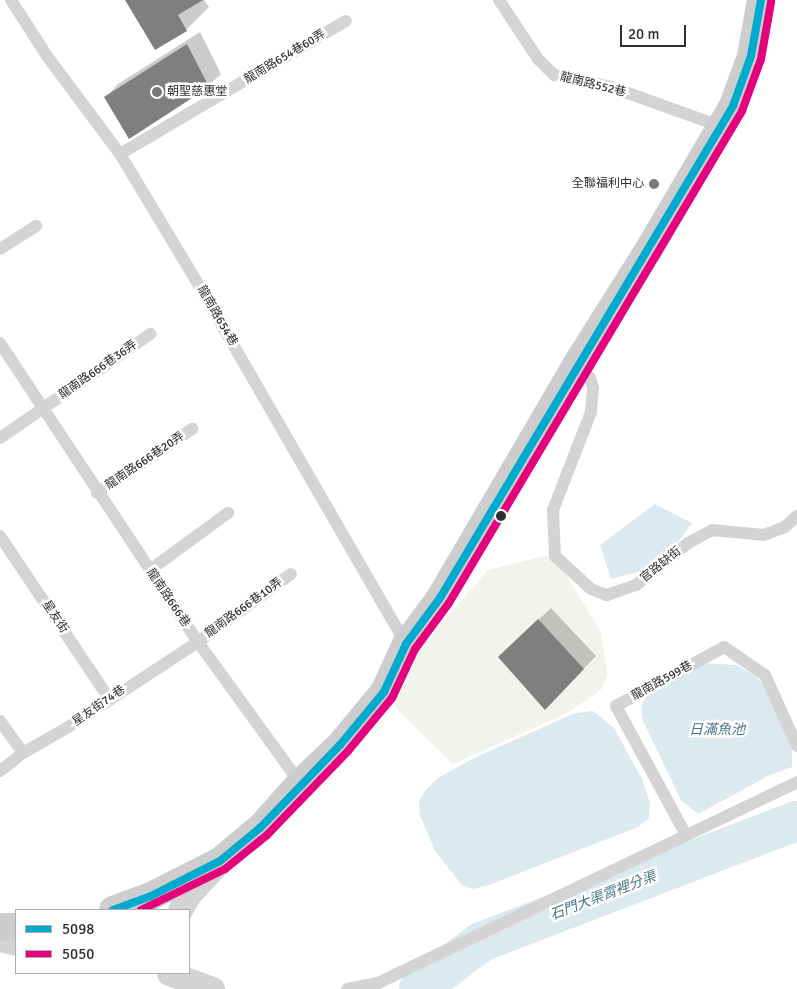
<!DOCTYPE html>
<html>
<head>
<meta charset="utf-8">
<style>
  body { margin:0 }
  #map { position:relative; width:797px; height:989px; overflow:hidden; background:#fff; font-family:Signika,"Noto Sans TC",sans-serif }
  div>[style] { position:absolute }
  .green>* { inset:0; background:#f1f3ed }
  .water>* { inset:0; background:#dbeaef }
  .shadow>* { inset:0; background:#0003 }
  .river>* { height:40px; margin:-20px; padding:0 20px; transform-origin:20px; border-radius:20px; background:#dbeaef }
  .building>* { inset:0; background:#7f7f7f }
  .service>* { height:12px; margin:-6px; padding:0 6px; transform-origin:6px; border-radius:6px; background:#d4d4d4 }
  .minor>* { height:25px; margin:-12.5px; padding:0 12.5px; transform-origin:12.5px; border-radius:12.5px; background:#d4d4d4 }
  .secondary>* { height:28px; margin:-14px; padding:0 14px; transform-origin:14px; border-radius:14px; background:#cdcdcd }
  .bus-1>* { height:8px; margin:-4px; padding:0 4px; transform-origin:4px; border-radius:4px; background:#00a9ce }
  .bus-2>* { height:8px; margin:-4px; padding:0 4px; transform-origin:4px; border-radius:4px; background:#e5007d }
  .dots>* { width:14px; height:14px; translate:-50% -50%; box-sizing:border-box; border:2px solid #fff; border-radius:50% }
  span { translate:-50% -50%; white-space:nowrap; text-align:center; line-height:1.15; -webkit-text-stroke:5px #fff; paint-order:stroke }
  .street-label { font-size:12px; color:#2f2f2f }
  .poi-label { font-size:12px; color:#2f2f2f }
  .left { translate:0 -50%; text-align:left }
  .right { translate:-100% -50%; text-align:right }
  .water-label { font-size:14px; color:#457688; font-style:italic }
  .legend { position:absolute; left:15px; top:909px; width:175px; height:65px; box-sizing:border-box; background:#fff; border:1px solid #acacac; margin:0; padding:6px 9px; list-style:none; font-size:15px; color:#2f2f2f }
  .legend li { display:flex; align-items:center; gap:10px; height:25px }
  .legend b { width:25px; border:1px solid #acacac }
  .scale { position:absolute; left:620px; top:25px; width:66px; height:22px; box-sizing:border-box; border:2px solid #2f2f2f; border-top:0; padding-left:6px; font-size:15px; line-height:18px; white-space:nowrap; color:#2f2f2f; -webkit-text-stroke:4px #fff; paint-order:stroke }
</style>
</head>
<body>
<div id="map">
  <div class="green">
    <div style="clip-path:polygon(553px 554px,601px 632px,607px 675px,601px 690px,567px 713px,453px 764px,394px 706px,419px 649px,488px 570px)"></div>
  </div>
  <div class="water">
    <div style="clip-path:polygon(655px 504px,692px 523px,665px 559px,648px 569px,611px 579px,600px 545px)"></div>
    <div style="clip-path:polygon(703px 663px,736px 665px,756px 676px,767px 688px,792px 746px,792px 767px,770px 775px,698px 814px,681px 800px,643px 721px,641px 706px,649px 692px)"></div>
    <div style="clip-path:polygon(593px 711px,614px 728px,642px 779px,650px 803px,649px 818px,638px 827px,489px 885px,473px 889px,462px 885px,435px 851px,420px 815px,419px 802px,424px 792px,438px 778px,474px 758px,575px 713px)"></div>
  </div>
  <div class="shadow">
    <div style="clip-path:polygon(127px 0,204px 0,209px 7px,186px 30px)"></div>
    <div style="clip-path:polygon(200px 32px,221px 74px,208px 86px,106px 97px,118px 84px)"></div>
    <div style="clip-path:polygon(551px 608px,596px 656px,545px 708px,512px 645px)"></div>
  </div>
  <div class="river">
    <div style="left:419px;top:989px;width:78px;rotate:-37.2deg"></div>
    <div style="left:481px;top:942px;width:338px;rotate:-21deg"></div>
  </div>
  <div class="building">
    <div style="clip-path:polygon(125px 0,203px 0,178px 15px,187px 31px,155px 50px)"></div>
    <div style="clip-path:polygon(187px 44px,209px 87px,129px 139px,104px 97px)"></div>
    <div style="clip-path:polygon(538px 619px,584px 669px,545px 710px,498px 657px)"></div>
  </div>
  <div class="service">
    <div style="left:11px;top:0;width:67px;rotate:57.3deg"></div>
    <div style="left:47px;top:56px;width:122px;rotate:53.3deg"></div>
    <div style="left:120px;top:154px;width:157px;rotate:59deg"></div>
    <div style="left:201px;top:289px;width:410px;rotate:60deg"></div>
    <div style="left:499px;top:0;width:71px;rotate:56.5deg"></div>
    <div style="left:538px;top:59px;width:23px;rotate:45deg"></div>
    <div style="left:554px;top:75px;width:58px;rotate:11.9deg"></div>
    <div style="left:611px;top:87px;width:116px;rotate:19.7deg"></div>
    <div style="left:120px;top:154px;width:262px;rotate:-30.5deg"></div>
    <div style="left:0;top:249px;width:43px;rotate:-32.6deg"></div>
    <div style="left:0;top:343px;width:359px;rotate:56.5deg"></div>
    <div style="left:198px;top:642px;width:174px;rotate:54.1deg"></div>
    <div style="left:576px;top:365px;width:19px;rotate:43deg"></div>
    <div style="left:590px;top:378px;width:10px;rotate:73deg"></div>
    <div style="left:593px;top:388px;width:24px;rotate:95deg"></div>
    <div style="left:591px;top:412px;width:105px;rotate:111.2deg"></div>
    <div style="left:553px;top:510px;width:46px;rotate:87.5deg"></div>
    <div style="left:555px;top:556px;width:49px;rotate:42.5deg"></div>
    <div style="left:591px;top:589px;width:17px;rotate:21deg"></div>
    <div style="left:607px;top:595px;width:31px;rotate:-19deg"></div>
    <div style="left:636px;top:585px;width:67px;rotate:-38.9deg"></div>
    <div style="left:688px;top:543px;width:27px;rotate:-28deg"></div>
    <div style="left:712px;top:530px;width:52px;rotate:5.5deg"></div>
    <div style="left:764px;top:535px;width:22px;rotate:-21deg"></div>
    <div style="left:785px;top:527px;width:16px;rotate:-43deg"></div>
    <div style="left:0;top:438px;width:183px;rotate:-34.7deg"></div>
    <div style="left:97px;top:493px;width:115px;rotate:-34deg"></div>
    <div style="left:0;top:536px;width:195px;rotate:56.1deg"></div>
    <div style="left:150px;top:570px;width:97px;rotate:-36.2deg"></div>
    <div style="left:0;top:721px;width:39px;rotate:54deg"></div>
    <div style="left:0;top:771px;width:29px;rotate:-38deg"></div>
    <div style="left:23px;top:753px;width:54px;rotate:-29.9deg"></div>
    <div style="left:70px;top:726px;width:153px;rotate:-33.3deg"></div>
    <div style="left:198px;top:642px;width:115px;rotate:-36.2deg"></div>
    <div style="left:686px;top:835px;width:147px;rotate:-118.5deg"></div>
    <div style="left:616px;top:706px;width:123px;rotate:-28.6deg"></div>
    <div style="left:724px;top:647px;width:50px;rotate:34.3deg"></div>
    <div style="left:765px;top:675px;width:78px;rotate:65.7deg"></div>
    <div style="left:347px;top:989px;width:32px;rotate:-11deg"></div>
    <div style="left:378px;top:983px;width:465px;rotate:-25.6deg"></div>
  </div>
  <div class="minor">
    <div style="left:180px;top:910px;width:18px;rotate:-61deg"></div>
    <div style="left:189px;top:894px;width:38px;rotate:-47deg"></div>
    <div style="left:0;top:939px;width:16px;rotate:14deg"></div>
    <div style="left:169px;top:973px;width:46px;rotate:20.4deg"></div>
  </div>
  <div class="secondary">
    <div style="left:113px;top:910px;width:40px;rotate:-20.2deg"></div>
    <div style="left:151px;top:896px;width:77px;rotate:-26.9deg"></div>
    <div style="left:220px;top:861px;width:53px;rotate:-39.7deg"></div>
    <div style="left:261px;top:827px;width:59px;rotate:-48.4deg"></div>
    <div style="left:300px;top:783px;width:55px;rotate:-43.5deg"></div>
    <div style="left:340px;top:745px;width:69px;rotate:-50.3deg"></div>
    <div style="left:384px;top:692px;width:53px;rotate:-65.4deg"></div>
    <div style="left:406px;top:644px;width:57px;rotate:-53.5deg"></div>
    <div style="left:440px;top:598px;width:270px;rotate:-59.7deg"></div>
    <div style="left:576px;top:365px;width:137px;rotate:-57.8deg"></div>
    <div style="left:649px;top:249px;width:166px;rotate:-59.6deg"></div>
    <div style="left:733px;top:106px;width:53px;rotate:-70.2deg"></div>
    <div style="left:751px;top:56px;width:57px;rotate:-79.9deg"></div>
    <div style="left:0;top:927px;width:16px"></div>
  </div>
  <div class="bus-1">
    <div style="left:113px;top:910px;width:40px;rotate:-20.2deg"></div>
    <div style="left:151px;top:896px;width:77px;rotate:-26.9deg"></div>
    <div style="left:220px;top:861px;width:53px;rotate:-39.7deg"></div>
    <div style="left:261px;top:827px;width:114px;rotate:-46.1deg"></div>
    <div style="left:340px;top:745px;width:69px;rotate:-50.3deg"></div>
    <div style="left:384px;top:692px;width:53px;rotate:-65.4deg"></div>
    <div style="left:406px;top:644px;width:57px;rotate:-53.5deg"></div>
    <div style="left:440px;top:598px;width:573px;rotate:-59.22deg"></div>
    <div style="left:733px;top:106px;width:53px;rotate:-70.2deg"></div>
    <div style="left:751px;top:56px;width:57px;rotate:-79.9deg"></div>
  </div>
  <div class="bus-2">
    <div style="left:141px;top:910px;width:93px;rotate:-26deg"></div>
    <div style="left:225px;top:869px;width:54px;rotate:-39deg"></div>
    <div style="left:267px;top:835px;width:117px;rotate:-46deg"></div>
    <div style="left:348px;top:751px;width:69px;rotate:-50.3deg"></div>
    <div style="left:392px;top:698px;width:54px;rotate:-64.9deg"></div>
    <div style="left:415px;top:649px;width:57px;rotate:-53.5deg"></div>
    <div style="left:449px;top:603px;width:573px;rotate:-59.22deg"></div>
    <div style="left:742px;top:111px;width:55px;rotate:-69.9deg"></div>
    <div style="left:761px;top:59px;width:58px;rotate:-80deg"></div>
  </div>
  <div class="dots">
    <div style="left:157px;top:92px;background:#787878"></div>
    <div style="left:654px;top:184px;background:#787878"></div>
    <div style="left:501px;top:516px;background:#2f2f2f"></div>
  </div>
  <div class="street-label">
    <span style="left:285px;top:57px;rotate:-31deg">龍南路654巷60弄</span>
    <span style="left:593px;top:85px;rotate:14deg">龍南路552巷</span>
    <span style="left:217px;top:316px;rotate:60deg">龍南路654巷</span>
    <span style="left:98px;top:370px;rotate:-35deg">龍南路666巷36弄</span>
    <span style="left:145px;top:461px;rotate:-34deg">龍南路666巷20弄</span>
    <span style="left:661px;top:565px;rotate:-39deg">官路缺街</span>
    <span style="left:168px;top:598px;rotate:56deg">龍南路666巷</span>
    <span style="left:244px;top:608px;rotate:-36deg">龍南路666巷10弄</span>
    <span style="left:55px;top:617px;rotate:56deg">星友街</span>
    <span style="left:662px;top:681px;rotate:-29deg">龍南路599巷</span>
    <span style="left:99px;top:706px;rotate:-35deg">星友街74巷</span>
  </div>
  <div class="poi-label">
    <span class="left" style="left:167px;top:92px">朝聖慈惠堂</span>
    <span class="right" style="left:644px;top:184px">全聯福利中心</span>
  </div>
  <div class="water-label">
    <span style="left:717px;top:730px">日滿魚池</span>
    <span style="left:603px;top:896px;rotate:-21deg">石門大渠霄裡分渠</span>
  </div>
  <ul class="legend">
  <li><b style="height:6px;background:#00a9ce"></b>5098</li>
  <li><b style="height:6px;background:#e5007d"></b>5050</li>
  </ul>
  <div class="scale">20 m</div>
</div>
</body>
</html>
